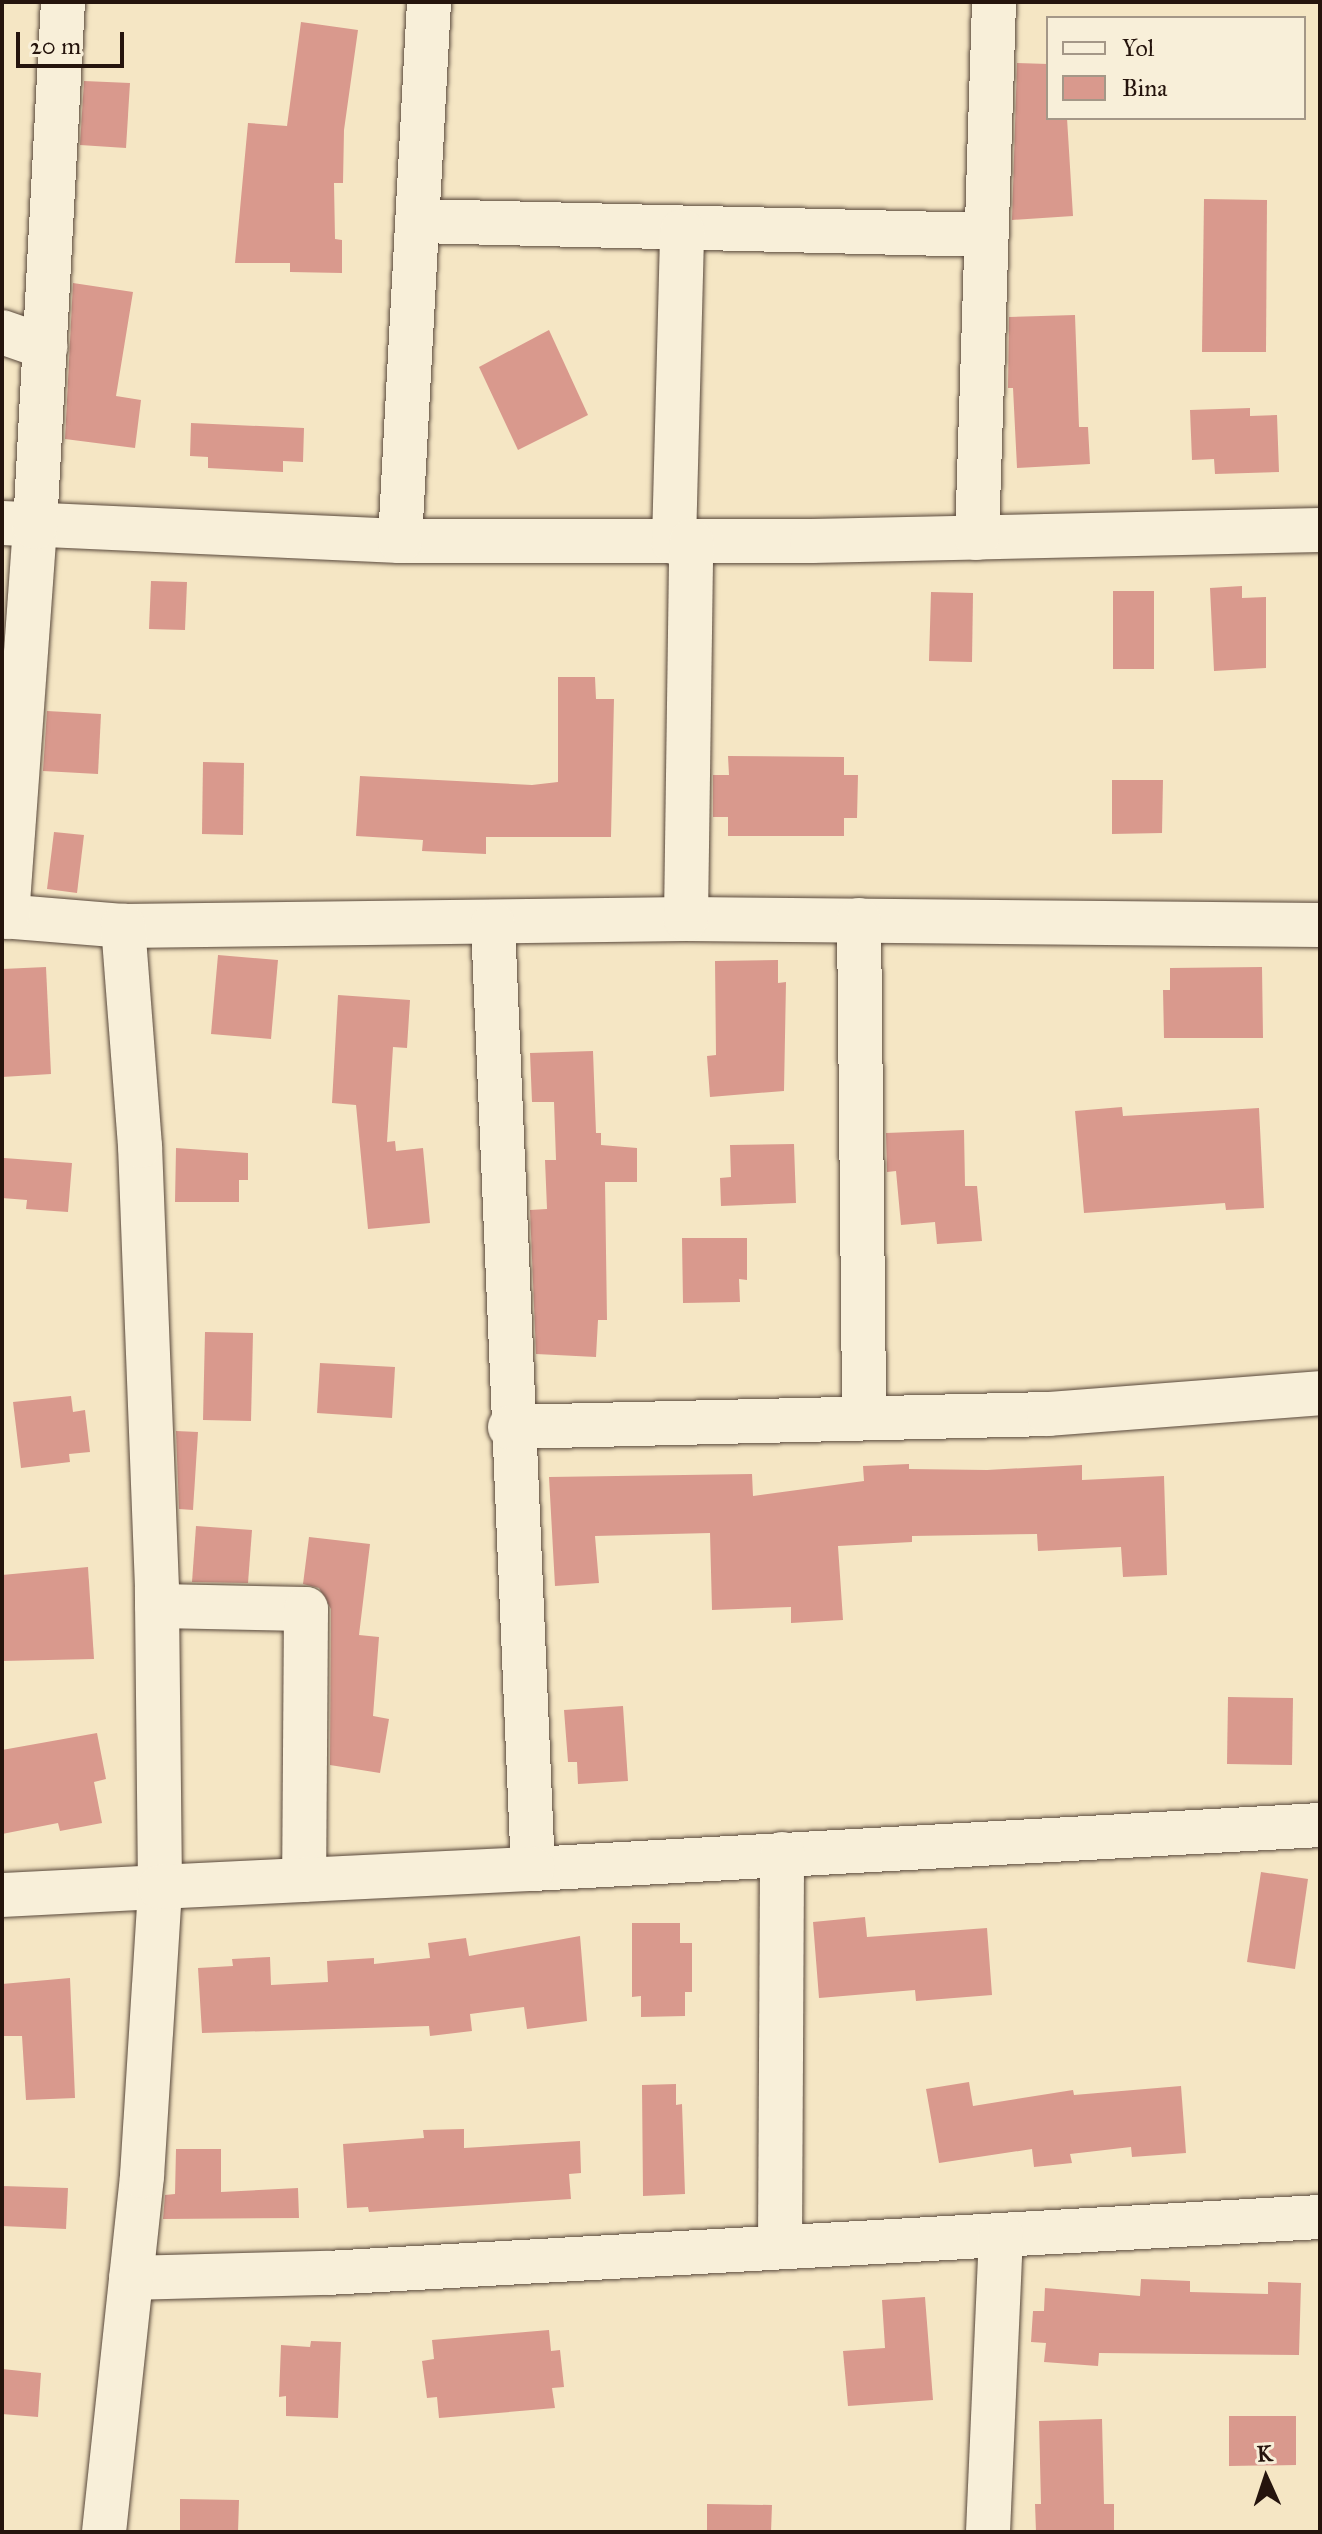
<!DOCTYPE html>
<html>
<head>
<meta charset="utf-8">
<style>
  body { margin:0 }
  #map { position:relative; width:1322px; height:2534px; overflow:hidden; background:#f5e6c4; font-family:"IM FELL Great Primer",serif }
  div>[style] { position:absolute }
  .building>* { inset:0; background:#d9998d }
  .roads { filter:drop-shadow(0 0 2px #59483b) drop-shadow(0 0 2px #59483b) }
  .minor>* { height:44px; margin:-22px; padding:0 22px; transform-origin:22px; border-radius:22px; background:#f8efd9 }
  span { translate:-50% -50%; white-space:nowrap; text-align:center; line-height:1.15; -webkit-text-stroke:8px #f8efd9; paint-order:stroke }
  .frame { position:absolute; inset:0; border:4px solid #25140d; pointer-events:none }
  .legend { position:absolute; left:1046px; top:16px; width:260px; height:104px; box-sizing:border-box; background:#f8efd9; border:2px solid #a49787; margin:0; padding:10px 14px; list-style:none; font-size:24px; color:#25140d }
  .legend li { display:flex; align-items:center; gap:16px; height:40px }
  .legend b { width:40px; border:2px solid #a49787 }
  .north { position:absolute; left:1226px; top:2438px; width:80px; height:80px; -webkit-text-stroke:6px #f8efd9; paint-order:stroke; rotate:357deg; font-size:22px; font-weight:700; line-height:32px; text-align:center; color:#25140d }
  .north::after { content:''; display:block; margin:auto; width:28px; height:36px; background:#25140d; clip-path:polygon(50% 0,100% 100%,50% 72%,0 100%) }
  .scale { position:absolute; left:16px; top:32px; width:108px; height:36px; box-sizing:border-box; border:4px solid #25140d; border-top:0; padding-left:10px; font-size:24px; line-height:28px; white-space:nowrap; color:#25140d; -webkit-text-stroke:6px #f8efd9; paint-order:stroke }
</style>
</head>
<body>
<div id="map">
  <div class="building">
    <div style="clip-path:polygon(301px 22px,358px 30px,344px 130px,343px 183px,334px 183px,335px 239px,342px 240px,342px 273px,290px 272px,290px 263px,235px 263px,248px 123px,287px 126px)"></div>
    <div style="clip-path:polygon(1017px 63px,1048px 64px,1048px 118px,1067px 118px,1073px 216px,1012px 220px)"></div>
    <div style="clip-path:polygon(84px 81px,130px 83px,126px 148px,80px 145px)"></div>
    <div style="clip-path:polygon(1204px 199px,1267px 200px,1266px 352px,1202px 352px)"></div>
    <div style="clip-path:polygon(73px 283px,133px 292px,116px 396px,141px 400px,135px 448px,65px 439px)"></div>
    <div style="clip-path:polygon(1075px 315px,1079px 427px,1088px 427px,1090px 464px,1017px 468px,1013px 388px,1008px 388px,1009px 317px)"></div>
    <div style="clip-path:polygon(549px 330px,588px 415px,518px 450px,479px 367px)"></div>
    <div style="clip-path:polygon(1250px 408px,1250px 416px,1277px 415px,1279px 472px,1215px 474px,1214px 459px,1192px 460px,1190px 410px)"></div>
    <div style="clip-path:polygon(191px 423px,304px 428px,303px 462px,283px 461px,283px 472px,208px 468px,208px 457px,190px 456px)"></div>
    <div style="clip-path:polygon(151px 581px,187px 582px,185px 630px,149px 629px)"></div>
    <div style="clip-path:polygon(1242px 586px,1242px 598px,1266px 597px,1266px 668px,1214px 671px,1210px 588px)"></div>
    <div style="clip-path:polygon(1113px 591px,1154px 591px,1154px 669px,1113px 669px)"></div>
    <div style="clip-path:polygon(931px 592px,973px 593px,972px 662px,929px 661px)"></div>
    <div style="clip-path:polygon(558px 677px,595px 677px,596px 699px,614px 699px,611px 837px,486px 837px,486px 854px,422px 851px,423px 840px,356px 836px,360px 776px,532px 785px,558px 782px)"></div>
    <div style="clip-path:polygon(47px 711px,101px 714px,98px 774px,43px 771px)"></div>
    <div style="clip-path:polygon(728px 756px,844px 757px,844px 775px,858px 775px,857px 818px,844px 818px,844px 836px,728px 836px,728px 817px,713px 817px,713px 775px,729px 775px)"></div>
    <div style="clip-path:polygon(203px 762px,244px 763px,243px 835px,202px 834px)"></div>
    <div style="clip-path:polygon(1112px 780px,1163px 780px,1162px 833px,1112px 834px)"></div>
    <div style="clip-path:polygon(54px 832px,84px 835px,77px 893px,47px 889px)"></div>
    <div style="clip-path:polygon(218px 955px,278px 960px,271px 1039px,211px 1034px)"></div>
    <div style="clip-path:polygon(778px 960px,778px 983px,786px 982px,784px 1091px,710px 1097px,707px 1056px,716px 1055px,715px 961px)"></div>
    <div style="clip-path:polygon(46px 967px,51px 1074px,2px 1077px,2px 969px)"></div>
    <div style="clip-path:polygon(1262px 967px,1263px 1038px,1164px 1038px,1163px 990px,1170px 990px,1170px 968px)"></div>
    <div style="clip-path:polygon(338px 995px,410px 1000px,407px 1048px,393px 1047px,387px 1142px,395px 1141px,396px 1151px,423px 1148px,430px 1223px,368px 1229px,356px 1105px,332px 1103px)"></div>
    <div style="clip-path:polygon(593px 1051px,596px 1133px,601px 1133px,601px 1145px,637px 1148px,637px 1182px,605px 1182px,607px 1320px,598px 1320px,596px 1357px,536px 1354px,530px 1210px,547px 1209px,545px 1160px,556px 1160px,554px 1102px,532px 1102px,530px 1053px)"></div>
    <div style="clip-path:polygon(1122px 1107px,1123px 1116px,1259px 1108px,1264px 1208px,1226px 1210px,1225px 1203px,1084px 1213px,1075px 1111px)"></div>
    <div style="clip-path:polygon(964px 1130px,965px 1186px,977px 1186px,982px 1241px,937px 1244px,935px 1222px,901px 1225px,896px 1171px,887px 1172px,886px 1133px)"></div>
    <div style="clip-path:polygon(794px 1144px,796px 1203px,721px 1206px,720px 1178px,731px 1177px,730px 1145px)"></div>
    <div style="clip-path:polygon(176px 1148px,248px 1153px,248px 1180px,239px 1180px,239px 1202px,175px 1202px)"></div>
    <div style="clip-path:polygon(4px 1158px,72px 1163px,68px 1212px,26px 1209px,27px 1200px,2px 1198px)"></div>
    <div style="clip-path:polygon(682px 1238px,747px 1238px,747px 1280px,739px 1279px,740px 1302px,683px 1303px)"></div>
    <div style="clip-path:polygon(205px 1332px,253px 1333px,251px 1421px,203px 1420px)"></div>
    <div style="clip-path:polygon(320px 1363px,395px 1367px,392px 1418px,317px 1413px)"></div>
    <div style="clip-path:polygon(71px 1396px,73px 1412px,85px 1410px,90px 1452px,69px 1454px,70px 1462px,21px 1468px,13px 1402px)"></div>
    <div style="clip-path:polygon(176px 1431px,198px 1432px,193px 1510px,179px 1509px)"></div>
    <div style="clip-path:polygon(909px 1464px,909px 1469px,987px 1470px,1082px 1465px,1082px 1480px,1164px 1476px,1167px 1575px,1123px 1577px,1121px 1547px,1038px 1551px,1037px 1534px,912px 1536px,912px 1542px,838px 1546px,843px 1620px,791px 1623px,791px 1607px,712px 1610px,710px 1533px,595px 1536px,599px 1583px,555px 1586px,549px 1477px,752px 1474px,753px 1496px,864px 1481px,863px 1466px)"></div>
    <div style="clip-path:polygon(196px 1526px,252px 1530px,248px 1583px,192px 1582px)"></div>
    <div style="clip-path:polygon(309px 1537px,370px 1544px,359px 1635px,379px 1637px,373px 1716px,389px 1719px,380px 1773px,330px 1765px,331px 1609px,319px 1588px,303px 1584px)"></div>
    <div style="clip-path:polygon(88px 1567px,94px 1659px,2px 1661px,2px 1575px)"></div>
    <div style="clip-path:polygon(1228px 1697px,1293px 1698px,1292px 1765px,1227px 1764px)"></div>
    <div style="clip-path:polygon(623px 1706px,628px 1781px,578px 1784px,577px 1762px,568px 1762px,564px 1710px)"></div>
    <div style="clip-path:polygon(97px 1733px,106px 1779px,94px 1782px,102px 1823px,60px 1831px,58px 1823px,2px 1834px,2px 1750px)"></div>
    <div style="clip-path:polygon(1261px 1872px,1308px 1879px,1295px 1969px,1247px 1962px)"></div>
    <div style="clip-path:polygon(865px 1917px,867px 1937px,987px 1928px,992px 1995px,916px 2001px,915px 1990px,819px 1998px,813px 1922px)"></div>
    <div style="clip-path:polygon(632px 1923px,680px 1923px,680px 1943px,692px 1943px,692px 1992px,685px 1992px,685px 2016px,641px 2017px,641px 1996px,632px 1997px)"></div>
    <div style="clip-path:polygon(580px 1936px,587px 2021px,527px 2029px,524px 2007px,470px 2014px,472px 2031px,430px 2036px,429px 2026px,202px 2033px,198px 1968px,233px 1966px,232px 1959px,270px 1957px,271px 1985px,328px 1982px,327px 1961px,374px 1958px,374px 1964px,430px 1958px,428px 1943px,466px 1938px,469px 1956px)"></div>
    <div style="clip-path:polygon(70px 1978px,75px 2098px,26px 2100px,22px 2036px,2px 2036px,2px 1984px)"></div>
    <div style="clip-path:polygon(969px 2082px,973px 2106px,1073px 2090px,1074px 2095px,1181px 2086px,1186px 2153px,1132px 2157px,1131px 2147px,1070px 2154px,1072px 2163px,1034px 2167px,1032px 2149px,939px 2163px,926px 2089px)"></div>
    <div style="clip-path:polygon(676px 2084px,676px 2105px,682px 2104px,685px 2194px,643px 2196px,642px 2085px)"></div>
    <div style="clip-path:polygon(464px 2129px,464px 2148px,580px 2141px,581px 2173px,569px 2174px,571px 2199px,369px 2212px,368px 2207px,347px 2208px,343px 2144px,424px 2138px,423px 2130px)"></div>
    <div style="clip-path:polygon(176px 2149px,221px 2149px,221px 2192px,298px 2188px,299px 2218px,163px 2219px,165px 2195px,175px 2194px)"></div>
    <div style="clip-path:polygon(2px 2186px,68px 2188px,66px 2229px,2px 2226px)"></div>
    <div style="clip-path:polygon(1141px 2279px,1190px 2281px,1190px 2292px,1268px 2294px,1268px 2282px,1301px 2283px,1299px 2355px,1099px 2353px,1098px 2366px,1044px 2362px,1046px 2343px,1031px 2342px,1033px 2311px,1044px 2311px,1045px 2288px,1140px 2296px)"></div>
    <div style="clip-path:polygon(925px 2297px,933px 2400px,848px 2406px,843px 2351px,885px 2348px,882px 2300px)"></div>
    <div style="clip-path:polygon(549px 2330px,551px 2351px,560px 2350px,564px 2387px,552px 2388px,555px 2408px,439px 2418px,437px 2397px,427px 2398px,422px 2361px,434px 2359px,432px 2340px)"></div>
    <div style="clip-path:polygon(311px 2341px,341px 2342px,338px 2418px,286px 2416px,286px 2396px,279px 2397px,281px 2345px,310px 2347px)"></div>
    <div style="clip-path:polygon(2px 2369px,41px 2373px,38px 2417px,2px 2414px)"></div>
    <div style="clip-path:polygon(1229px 2416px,1296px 2416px,1296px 2465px,1229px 2466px)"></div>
    <div style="clip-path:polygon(1102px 2419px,1104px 2504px,1114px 2504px,1114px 2532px,1036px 2532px,1035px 2504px,1041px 2504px,1039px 2421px)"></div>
    <div style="clip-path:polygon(180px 2499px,239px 2500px,238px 2532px,180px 2532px)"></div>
    <div style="clip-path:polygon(707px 2504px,772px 2505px,771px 2532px,707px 2532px)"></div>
  </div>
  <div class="roads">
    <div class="minor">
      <div style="left:418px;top:221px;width:568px;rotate:1.41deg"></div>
      <div style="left:2px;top:332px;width:46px;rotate:19.2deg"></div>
      <div style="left:2px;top:523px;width:398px;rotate:2.6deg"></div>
      <div style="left:400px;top:541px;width:412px"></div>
      <div style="left:812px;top:541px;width:508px;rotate:-1.24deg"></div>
      <div style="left:977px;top:538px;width:536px;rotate:-88.18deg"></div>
      <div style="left:400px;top:541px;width:540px;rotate:-86.92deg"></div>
      <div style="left:674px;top:542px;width:311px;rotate:-88.5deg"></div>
      <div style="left:2px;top:916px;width:121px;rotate:4.7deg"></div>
      <div style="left:123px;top:926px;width:563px;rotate:-0.71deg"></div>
      <div style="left:686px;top:919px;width:634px;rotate:0.54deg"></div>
      <div style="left:7px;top:917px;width:391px;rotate:-85.9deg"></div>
      <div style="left:35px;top:527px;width:526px;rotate:-86.95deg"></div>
      <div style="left:686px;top:919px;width:378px;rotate:-89.2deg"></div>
      <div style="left:859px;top:920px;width:496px;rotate:89.4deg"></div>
      <div style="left:493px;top:924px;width:946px;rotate:87.58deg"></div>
      <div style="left:533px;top:1869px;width:788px;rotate:-3.2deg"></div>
      <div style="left:510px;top:1427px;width:539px;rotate:-1.38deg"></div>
      <div style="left:1049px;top:1414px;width:272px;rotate:-4.4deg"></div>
      <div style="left:157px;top:1606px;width:149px;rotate:1.2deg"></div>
      <div style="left:306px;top:1609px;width:271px;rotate:90.4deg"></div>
      <div style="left:2px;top:1895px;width:158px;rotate:-2.9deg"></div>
      <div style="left:160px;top:1887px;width:299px;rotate:-90.6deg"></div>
      <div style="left:157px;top:1588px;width:442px;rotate:-92.2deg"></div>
      <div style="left:140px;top:1146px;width:221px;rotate:-94.4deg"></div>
      <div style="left:780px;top:2247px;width:393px;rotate:-89.7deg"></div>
      <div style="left:131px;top:2278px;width:196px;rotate:-1.5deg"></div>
      <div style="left:327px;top:2273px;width:995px;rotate:-3.23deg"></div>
      <div style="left:104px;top:2532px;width:358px;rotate:-83.9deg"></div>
      <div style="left:142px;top:2176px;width:290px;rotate:-86.4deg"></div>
      <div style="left:160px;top:1887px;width:373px;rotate:-2.8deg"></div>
      <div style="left:988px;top:2532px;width:297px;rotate:-87.5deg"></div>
    </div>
  </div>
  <div class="frame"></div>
  <ul class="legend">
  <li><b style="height:10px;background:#f8efd9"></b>Yol</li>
  <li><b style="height:22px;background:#d9998d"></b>Bina</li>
  </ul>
  <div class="north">K</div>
  <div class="scale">20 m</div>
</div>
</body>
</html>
